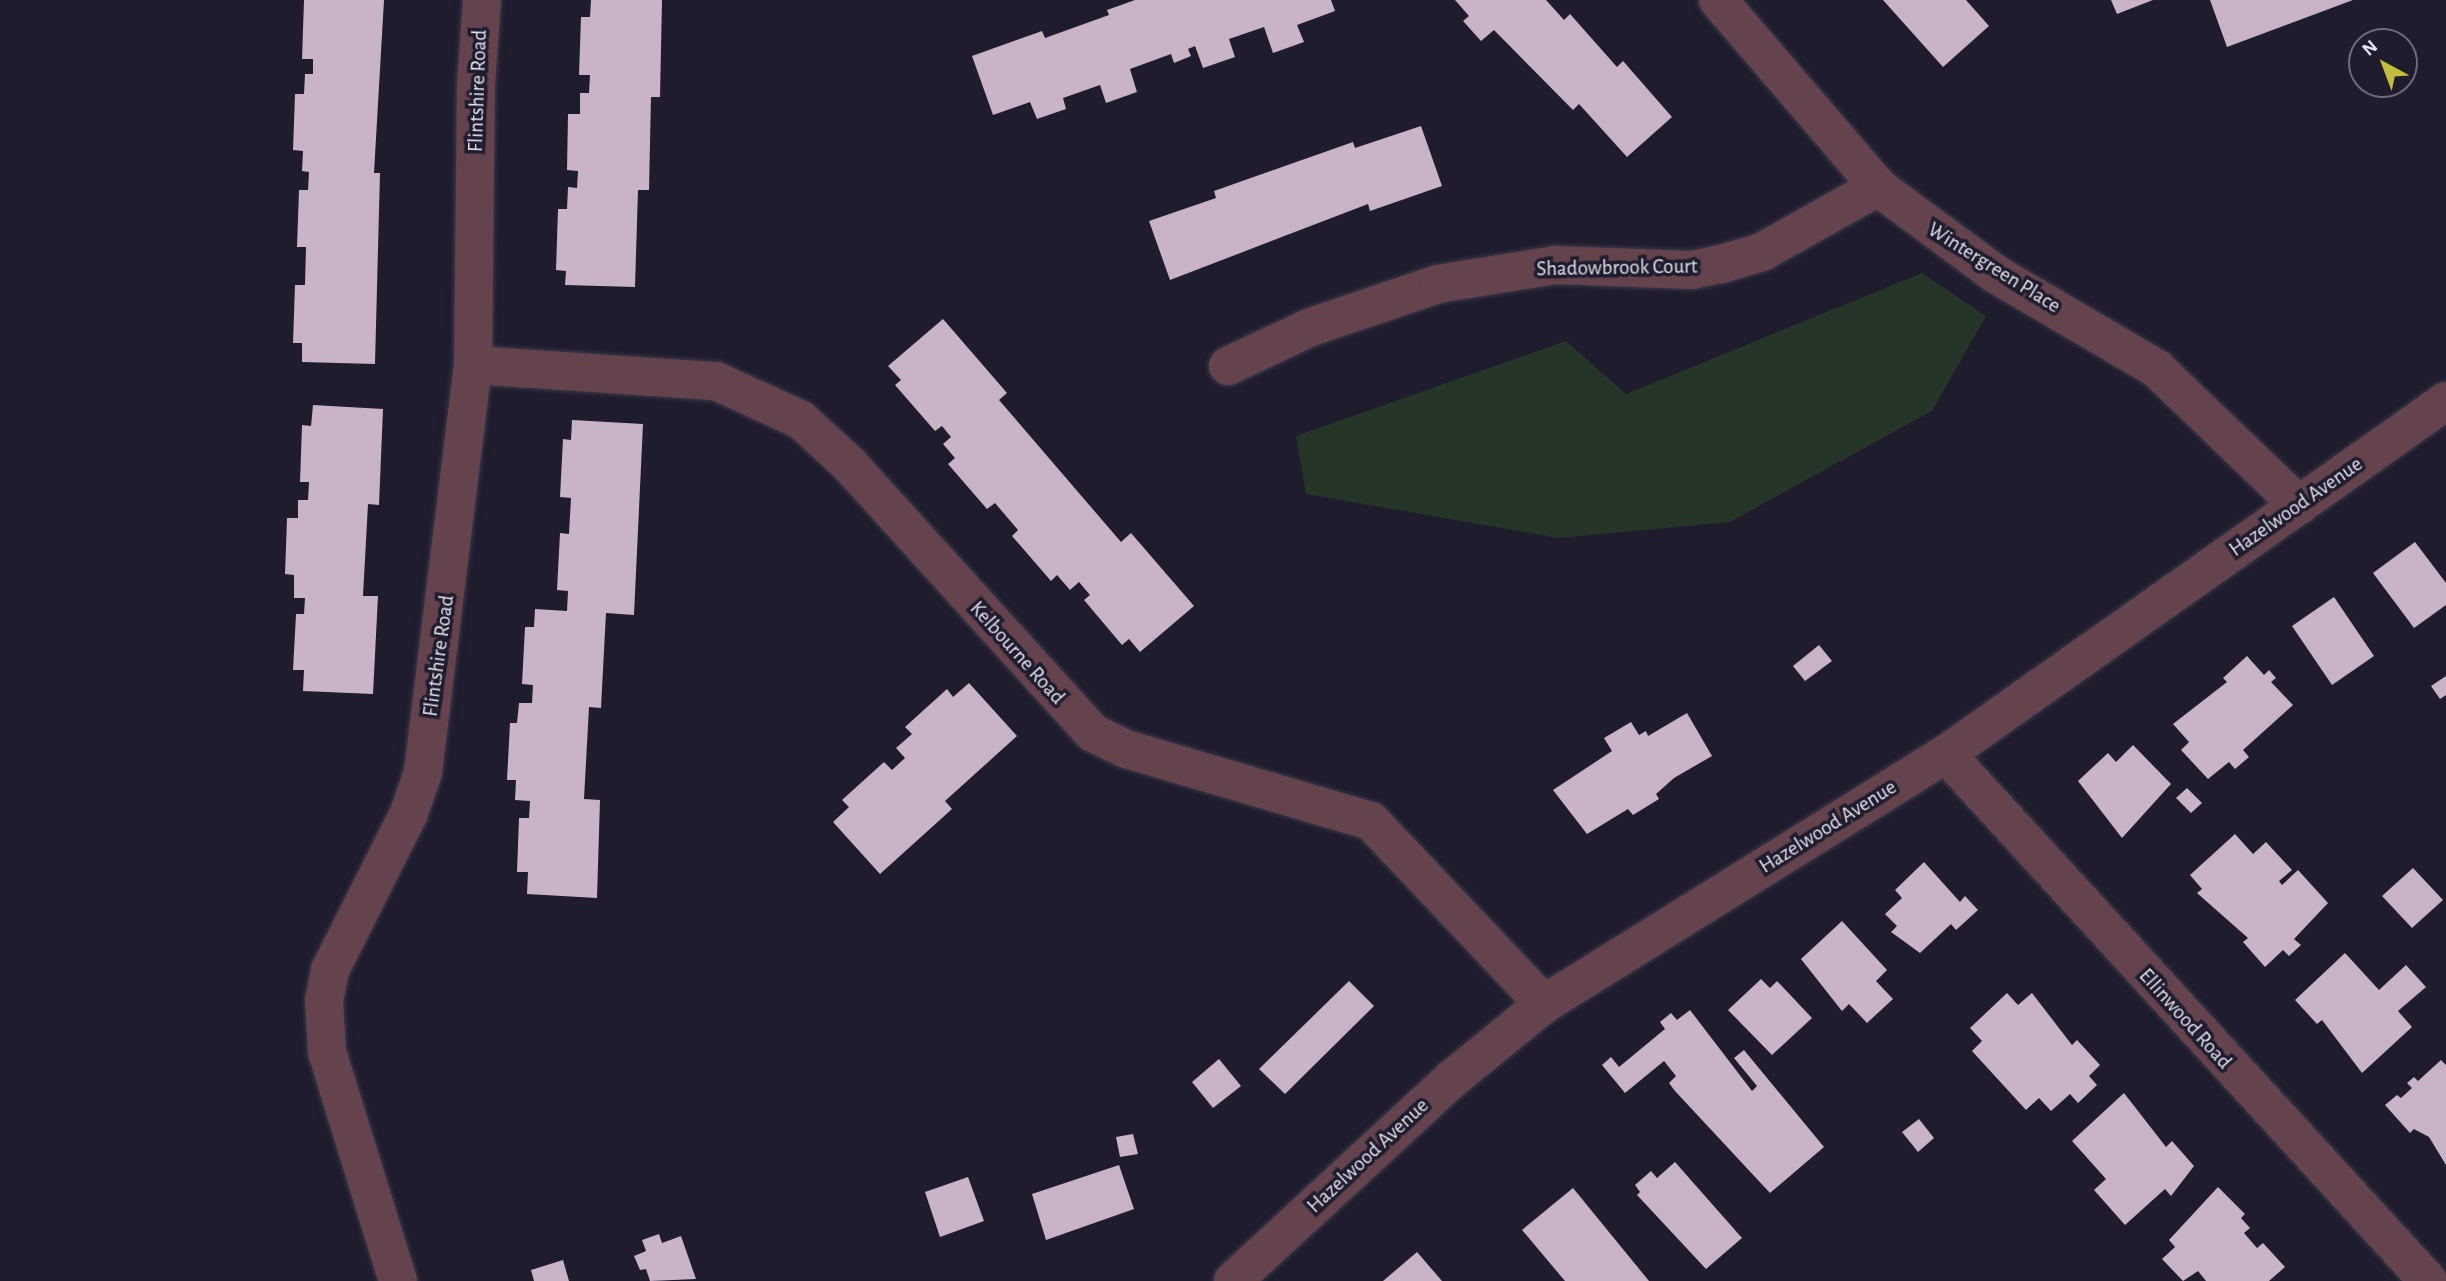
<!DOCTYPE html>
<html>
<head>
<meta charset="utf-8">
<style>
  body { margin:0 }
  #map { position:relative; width:2446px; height:1281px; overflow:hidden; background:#1f1c2e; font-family:"Alegreya Sans",sans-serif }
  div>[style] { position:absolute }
  .green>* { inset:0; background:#253528 }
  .building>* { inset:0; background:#c8b4c6 }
  .roads { filter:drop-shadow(0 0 2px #3b3849) drop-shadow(0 0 2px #3b3849) }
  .minor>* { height:38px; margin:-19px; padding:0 19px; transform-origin:19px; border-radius:19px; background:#64434c }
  span { translate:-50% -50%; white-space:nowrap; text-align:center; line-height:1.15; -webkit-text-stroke:7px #1f1c2e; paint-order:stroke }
  .street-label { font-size:21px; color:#e4e3ef }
  .north { position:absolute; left:2348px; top:28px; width:70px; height:70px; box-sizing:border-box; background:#1f1c2e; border:2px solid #6e6c7b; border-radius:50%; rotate:319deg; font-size:19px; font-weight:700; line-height:28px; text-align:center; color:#e4e3ef }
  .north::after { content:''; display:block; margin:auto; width:24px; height:32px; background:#c2bd3f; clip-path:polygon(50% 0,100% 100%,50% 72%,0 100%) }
</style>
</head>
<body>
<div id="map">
  <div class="green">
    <div style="clip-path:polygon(1922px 273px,1986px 316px,1932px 411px,1730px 522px,1559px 538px,1306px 494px,1296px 436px,1566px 341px,1626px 394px)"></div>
  </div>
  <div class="building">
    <div style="clip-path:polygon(304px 0,384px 0,374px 173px,380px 173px,375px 364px,302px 362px,302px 343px,293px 343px,295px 285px,305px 285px,306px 247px,297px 247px,299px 190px,308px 190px,309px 172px,302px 171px,303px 151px,293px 150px,295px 94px,304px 94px,305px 74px,313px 74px,313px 59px,302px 59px)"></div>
    <div style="clip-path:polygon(591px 0,662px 0,660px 97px,651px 97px,649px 190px,638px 190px,635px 287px,565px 285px,566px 271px,556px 270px,558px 209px,567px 209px,568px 187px,577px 188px,578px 171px,567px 170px,568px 114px,580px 114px,580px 93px,589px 93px,590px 75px,579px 75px,581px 17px,590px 17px)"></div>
    <div style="clip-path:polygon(1135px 0,1331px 0,1335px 11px,1297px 25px,1304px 42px,1273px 53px,1264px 27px,1229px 39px,1235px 57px,1203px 68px,1195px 46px,1188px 49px,1191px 56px,1174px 63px,1171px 54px,1130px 69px,1137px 92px,1106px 103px,1100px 85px,1063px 98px,1066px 109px,1037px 119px,1030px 102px,993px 115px,972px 56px,1042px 31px,1045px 38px,1109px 15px,1107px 10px)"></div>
    <div style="clip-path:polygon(1455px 0,1546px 0,1564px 20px,1570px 14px,1617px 67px,1623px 61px,1672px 117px,1627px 157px,1579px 104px,1573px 110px,1494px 30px,1481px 41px,1463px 21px,1469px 16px)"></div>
    <div style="clip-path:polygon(1883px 0,1966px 0,1989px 26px,1943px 67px)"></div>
    <div style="clip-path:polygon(2111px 0,2153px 0,2117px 14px)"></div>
    <div style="clip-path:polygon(2210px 0,2353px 0,2227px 47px)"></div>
    <div style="clip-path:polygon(1421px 126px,1442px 186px,1370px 211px,1368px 204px,1170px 280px,1149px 221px,1216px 198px,1214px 191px,1353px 142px,1355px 148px)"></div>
    <div style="clip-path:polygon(943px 319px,1007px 393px,999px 400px,1121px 542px,1131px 533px,1194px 606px,1140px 652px,1129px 639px,1122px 645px,1084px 600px,1090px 595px,1079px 582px,1070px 590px,1057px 575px,1051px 581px,1012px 536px,1018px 530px,995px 503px,987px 509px,948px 464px,955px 458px,943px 444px,951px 437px,942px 426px,935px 431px,895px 385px,901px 380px,888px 366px)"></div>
    <div style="clip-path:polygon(313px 405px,383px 409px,379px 505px,368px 504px,363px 596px,378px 596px,373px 694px,303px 691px,304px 670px,293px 670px,296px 614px,304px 614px,305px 598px,294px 598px,294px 575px,285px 574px,287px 518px,298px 518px,298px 500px,308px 500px,309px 482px,300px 482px,302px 425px,311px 426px)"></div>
    <div style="clip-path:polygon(572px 420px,643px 424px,634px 615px,606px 613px,601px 708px,589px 707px,584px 799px,600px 800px,597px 898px,527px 894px,528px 872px,517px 872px,519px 818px,529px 818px,530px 801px,515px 800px,516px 780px,507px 780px,510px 723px,517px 723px,519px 703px,532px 703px,533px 685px,522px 684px,525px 627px,534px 627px,535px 609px,567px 611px,568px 591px,557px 590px,560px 533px,569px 534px,571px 498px,560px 497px,563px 439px,571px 440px)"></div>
    <div style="clip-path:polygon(2415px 542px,2446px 583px,2446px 605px,2414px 628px,2373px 573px)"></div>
    <div style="clip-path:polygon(2334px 597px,2374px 656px,2332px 685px,2292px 626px)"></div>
    <div style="clip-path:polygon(1819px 645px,1832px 661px,1805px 681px,1793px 666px)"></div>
    <div style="clip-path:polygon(2247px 656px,2264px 675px,2269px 670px,2276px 678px,2271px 682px,2293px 705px,2243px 750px,2249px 757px,2235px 769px,2229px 762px,2208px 779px,2181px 750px,2189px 742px,2173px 724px,2227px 682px,2223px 678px)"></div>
    <div style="clip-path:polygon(2446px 676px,2446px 695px,2440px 699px,2431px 686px)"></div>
    <div style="clip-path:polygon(969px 683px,1017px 736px,945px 801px,952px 809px,880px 874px,833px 822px,849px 807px,842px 800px,884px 762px,892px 770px,905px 758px,896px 748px,912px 734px,905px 727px,947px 689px,953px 697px)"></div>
    <div style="clip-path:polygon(1687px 713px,1712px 756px,1674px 778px,1656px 794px,1659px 799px,1633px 815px,1628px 809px,1587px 834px,1553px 790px,1612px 751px,1604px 738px,1631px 722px,1639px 735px,1646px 731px,1648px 736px)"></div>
    <div style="clip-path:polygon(2133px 745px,2171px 784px,2122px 838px,2078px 781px,2108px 753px,2116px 762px)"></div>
    <div style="clip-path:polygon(2187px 788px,2202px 803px,2191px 813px,2176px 798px)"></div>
    <div style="clip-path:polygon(2235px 834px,2253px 854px,2266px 842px,2292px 870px,2279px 881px,2282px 885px,2298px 870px,2328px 903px,2294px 939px,2301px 945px,2289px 956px,2283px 950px,2265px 967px,2243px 942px,2248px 938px,2197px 893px,2202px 889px,2190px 875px)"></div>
    <div style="clip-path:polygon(1924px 862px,1960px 902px,1965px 896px,1978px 910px,1956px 930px,1951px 924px,1920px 953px,1891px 932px,1897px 926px,1885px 914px,1902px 898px,1895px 890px)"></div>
    <div style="clip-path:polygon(2413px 868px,2443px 900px,2412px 928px,2382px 896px)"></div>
    <div style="clip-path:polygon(1842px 921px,1887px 970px,1876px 981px,1893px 999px,1867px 1023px,1849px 1004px,1842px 1011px,1801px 959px)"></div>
    <div style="clip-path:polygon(2345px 953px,2379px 990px,2406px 965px,2426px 987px,2398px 1011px,2412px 1027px,2362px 1073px,2322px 1020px,2317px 1024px,2295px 1000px)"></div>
    <div style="clip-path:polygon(1761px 979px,1770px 988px,1777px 981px,1812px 1018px,1772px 1055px,1728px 1010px)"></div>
    <div style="clip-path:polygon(1349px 981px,1374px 1006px,1285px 1094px,1259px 1069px)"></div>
    <div style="clip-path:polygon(2007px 993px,2018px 1005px,2032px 993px,2072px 1045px,2077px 1040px,2100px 1065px,2089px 1076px,2097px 1085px,2078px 1103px,2070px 1094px,2051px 1111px,2039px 1098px,2026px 1110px,1972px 1051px,1982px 1041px,1970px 1028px)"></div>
    <div style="clip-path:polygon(1690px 1010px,1752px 1091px,1757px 1086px,1734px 1058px,1744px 1050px,1824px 1147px,1770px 1193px,1675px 1091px,1669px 1083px,1676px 1076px,1664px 1061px,1625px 1093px,1602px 1065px,1611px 1057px,1619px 1067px,1665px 1029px,1660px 1022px,1671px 1013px,1677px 1020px)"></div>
    <div style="clip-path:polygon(1219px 1059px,1241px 1086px,1213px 1108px,1192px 1082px)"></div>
    <div style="clip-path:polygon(2441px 1060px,2446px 1065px,2446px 1165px,2429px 1137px,2414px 1129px,2410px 1133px,2385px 1105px,2397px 1095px,2401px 1098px,2412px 1088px,2407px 1083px,2414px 1077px,2418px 1081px)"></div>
    <div style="clip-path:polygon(2124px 1093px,2166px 1147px,2172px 1141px,2194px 1166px,2171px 1196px,2165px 1189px,2125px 1225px,2094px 1190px,2106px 1179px,2072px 1141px)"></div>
    <div style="clip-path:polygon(1919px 1119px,1934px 1138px,1918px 1152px,1902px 1132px)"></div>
    <div style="clip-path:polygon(1133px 1134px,1138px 1154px,1120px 1157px,1116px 1137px)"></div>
    <div style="clip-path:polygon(1675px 1162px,1742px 1238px,1706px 1269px,1637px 1195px,1640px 1192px,1635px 1185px,1651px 1171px,1657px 1178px)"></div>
    <div style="clip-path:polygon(1119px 1165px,1134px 1209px,1046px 1240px,1032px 1194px)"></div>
    <div style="clip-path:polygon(968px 1177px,984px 1221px,940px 1237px,925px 1192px)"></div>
    <div style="clip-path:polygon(2218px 1187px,2245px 1214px,2241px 1218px,2250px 1228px,2244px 1233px,2257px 1248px,2263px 1243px,2285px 1267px,2269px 1281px,2206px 1281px,2198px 1271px,2183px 1281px,2162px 1259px,2175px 1247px,2169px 1240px)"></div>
    <div style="clip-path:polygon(1573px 1188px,1649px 1281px,1565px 1281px,1522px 1230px)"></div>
    <div style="clip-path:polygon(659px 1234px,662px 1243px,681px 1236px,696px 1279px,650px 1281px,646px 1269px,640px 1270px,634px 1256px,646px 1251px,642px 1240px)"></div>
    <div style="clip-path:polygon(1417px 1252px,1442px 1281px,1383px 1281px)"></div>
    <div style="clip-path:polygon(563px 1260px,569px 1281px,534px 1281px,531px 1270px)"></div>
  </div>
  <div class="roads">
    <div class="minor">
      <div style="left:1718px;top:0;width:246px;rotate:49.4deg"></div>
      <div style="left:1878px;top:187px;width:148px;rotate:36.5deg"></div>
      <div style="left:1997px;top:275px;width:186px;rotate:30.4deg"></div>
      <div style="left:2157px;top:369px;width:197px;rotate:43.8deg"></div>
      <div style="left:473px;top:365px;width:244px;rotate:3.8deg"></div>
      <div style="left:716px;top:381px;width:94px;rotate:24.6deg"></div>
      <div style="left:801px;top:420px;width:65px;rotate:42.5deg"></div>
      <div style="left:849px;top:464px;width:363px;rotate:47.8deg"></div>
      <div style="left:1093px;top:733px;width:37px;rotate:26deg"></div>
      <div style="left:1126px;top:749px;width:255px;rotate:16.4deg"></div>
      <div style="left:1371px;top:821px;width:252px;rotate:46.6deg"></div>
      <div style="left:1228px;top:366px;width:92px;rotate:-25.2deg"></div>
      <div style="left:1311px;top:327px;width:134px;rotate:-18.7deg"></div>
      <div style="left:1438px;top:284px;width:119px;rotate:-9.2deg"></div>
      <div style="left:1555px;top:265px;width:137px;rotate:2.1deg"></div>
      <div style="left:1692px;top:270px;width:30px;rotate:-12deg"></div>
      <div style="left:1721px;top:264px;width:43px;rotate:-16.3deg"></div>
      <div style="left:1762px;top:252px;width:133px;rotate:-29.3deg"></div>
      <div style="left:1946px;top:754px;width:714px;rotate:47.55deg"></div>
      <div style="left:398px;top:1281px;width:241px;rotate:-107.2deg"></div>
      <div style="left:327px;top:1051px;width:50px;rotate:-93.4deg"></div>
      <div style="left:324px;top:1001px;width:32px;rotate:-79deg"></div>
      <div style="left:330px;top:970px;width:176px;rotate:-63.3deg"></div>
      <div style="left:409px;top:813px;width:43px;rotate:-71.1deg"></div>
      <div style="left:423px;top:772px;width:410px;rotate:-83deg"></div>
      <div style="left:473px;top:365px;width:281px;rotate:-89.4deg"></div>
      <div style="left:476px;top:84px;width:84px;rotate:-85.9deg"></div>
      <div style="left:1233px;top:1281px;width:298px;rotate:-42.7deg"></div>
      <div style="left:1452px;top:1079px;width:119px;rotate:-39.2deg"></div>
      <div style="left:1544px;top:1004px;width:473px;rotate:-31.9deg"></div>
      <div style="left:1946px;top:754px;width:612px;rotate:-35.22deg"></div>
    </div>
  </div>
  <div class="street-label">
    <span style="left:478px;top:91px;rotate:-88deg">Flintshire Road</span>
    <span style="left:1617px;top:268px;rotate:-1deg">Shadowbrook Court</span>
    <span style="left:1994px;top:268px;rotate:32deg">Wintergreen Place</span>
    <span style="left:2296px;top:507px;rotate:-35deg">Hazelwood Avenue</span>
    <span style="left:1017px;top:653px;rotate:48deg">Kelbourne Road</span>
    <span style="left:439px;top:656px;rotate:-82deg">Flintshire Road</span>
    <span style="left:1828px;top:827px;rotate:-32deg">Hazelwood Avenue</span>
    <span style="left:2185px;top:1019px;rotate:48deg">Ellinwood Road</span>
    <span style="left:1368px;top:1156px;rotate:-43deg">Hazelwood Avenue</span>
  </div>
  <div class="north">N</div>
</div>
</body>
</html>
